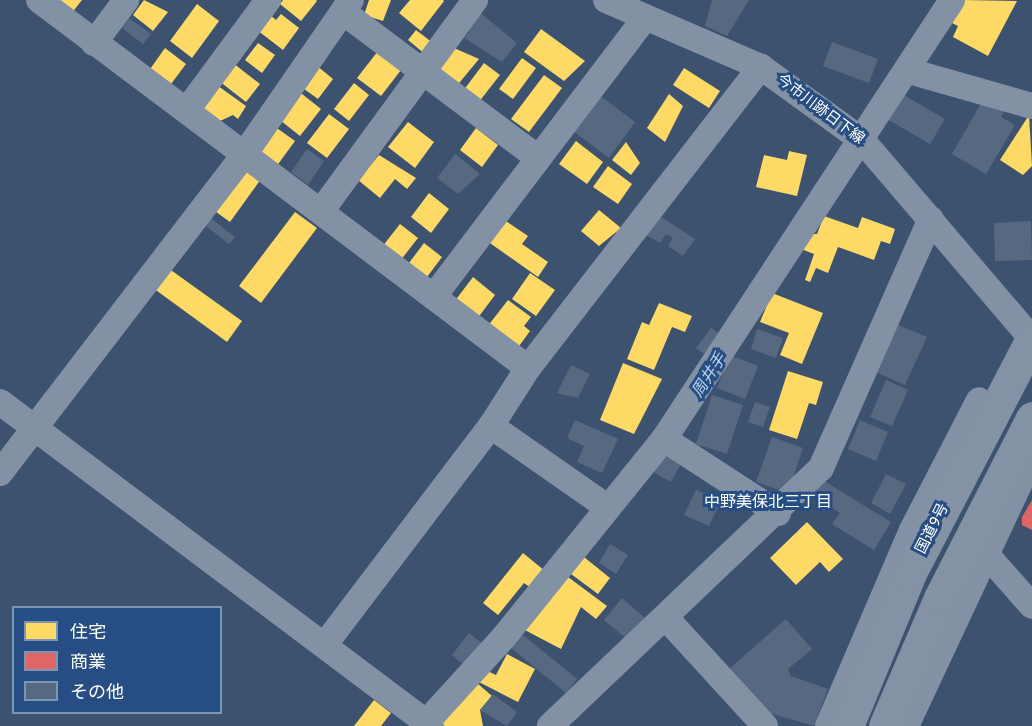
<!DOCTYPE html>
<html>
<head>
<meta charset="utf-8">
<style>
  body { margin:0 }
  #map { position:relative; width:1032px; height:726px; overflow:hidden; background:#3c526e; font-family:Overpass,"Noto Sans JP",sans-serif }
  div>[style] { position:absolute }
  .homes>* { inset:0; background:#ffd966 }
  .shops>* { inset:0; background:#e06666 }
  .building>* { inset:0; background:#576980 }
  .minor>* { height:26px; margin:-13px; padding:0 13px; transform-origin:13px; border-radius:13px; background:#8292a4 }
  .highway>* { height:33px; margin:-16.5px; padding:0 16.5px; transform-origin:16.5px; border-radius:16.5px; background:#8392a4 }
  span { translate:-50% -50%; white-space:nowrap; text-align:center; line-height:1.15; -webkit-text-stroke:6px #264e84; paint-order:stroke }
  .street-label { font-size:15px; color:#fff }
  .water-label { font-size:16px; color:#bbd2ef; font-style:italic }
  .neighbourhood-label { font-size:16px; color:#fff }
  .legend { position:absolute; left:12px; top:606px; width:210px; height:108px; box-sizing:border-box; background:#264e84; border:2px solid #7d95b5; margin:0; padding:8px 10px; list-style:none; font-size:18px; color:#fff }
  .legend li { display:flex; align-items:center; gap:12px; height:30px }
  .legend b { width:30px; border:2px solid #7d95b5 }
</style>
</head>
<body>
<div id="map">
  <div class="homes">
    <div style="clip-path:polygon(53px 0,82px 0,71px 14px)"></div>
    <div style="clip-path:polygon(144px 0,168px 12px,153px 31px,133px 15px)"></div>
    <div style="clip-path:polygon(283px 0,316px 0,317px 1px,301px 21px,280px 4px)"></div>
    <div style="clip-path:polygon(369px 0,391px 0,383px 21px,364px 15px)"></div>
    <div style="clip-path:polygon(410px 0,443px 0,444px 1px,421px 31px,399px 13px)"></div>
    <div style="clip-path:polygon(963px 0,1017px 1px,988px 56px,953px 37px,958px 26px,950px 22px)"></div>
    <div style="clip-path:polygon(197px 4px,219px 21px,192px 58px,170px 41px)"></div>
    <div style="clip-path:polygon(269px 14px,276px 20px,281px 14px,299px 28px,283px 50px,257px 30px)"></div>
    <div style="clip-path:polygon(541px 29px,585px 61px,564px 81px,524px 52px)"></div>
    <div style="clip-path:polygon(416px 30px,433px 43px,425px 54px,408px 40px)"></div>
    <div style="clip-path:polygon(258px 43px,275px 55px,262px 73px,245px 60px)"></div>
    <div style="clip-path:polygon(165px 48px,186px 64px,168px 88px,148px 72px)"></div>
    <div style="clip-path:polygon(454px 48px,479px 59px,455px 88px,435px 71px)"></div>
    <div style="clip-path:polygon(378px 51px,401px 70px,381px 96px,357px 78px)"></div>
    <div style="clip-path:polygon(522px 58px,536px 68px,513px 99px,499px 89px)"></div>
    <div style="clip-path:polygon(233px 63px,260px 84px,246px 102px,219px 81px)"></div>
    <div style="clip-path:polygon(484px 63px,500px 75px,478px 103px,463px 91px)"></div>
    <div style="clip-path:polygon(316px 65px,333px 79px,318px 99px,300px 86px)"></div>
    <div style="clip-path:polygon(684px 68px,720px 91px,709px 108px,673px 85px)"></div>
    <div style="clip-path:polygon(544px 75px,562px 88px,529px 132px,511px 119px)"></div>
    <div style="clip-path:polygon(214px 83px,246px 106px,238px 119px,233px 115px,220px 121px,198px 105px)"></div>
    <div style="clip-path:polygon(354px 83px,369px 95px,349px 121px,334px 109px)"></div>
    <div style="clip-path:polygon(297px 90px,321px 109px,300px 136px,276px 117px)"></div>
    <div style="clip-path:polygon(669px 94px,683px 106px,665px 142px,647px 128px)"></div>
    <div style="clip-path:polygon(329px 114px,349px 129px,327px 158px,307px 143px)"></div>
    <div style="clip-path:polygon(1029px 115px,1032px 166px,1023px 175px,1000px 160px)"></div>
    <div style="clip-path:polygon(408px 122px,434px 142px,415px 168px,388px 147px)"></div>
    <div style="clip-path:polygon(274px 126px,295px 141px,276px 167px,255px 152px)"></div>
    <div style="clip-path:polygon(476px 128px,498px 145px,482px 167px,460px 150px)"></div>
    <div style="clip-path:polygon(576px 141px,603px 162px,587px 184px,559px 164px)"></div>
    <div style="clip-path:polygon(626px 142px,640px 163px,631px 175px,612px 160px)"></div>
    <div style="clip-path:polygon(789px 151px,807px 155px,797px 196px,756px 187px,764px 155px,787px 160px)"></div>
    <div style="clip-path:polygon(379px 155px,416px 178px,407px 189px,395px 179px,380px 198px,358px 180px)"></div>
    <div style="clip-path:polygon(243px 166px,261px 179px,230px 222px,212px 209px)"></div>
    <div style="clip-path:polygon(608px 166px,632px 184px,618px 204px,593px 187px)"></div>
    <div style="clip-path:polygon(429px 193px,449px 209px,431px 233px,411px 217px)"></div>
    <div style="clip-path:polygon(599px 210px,621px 228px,599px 246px,581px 231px)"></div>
    <div style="clip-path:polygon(295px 212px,317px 228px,261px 303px,239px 286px)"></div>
    <div style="clip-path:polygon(824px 216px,858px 228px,862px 217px,895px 229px,890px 244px,881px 241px,874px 260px,838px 247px,828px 273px,816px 268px,810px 282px,805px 280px,814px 254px,801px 249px,807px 234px,817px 234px)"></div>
    <div style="clip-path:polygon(503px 219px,528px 236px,522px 244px,548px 262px,538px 277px,487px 241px)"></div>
    <div style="clip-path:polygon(400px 224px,418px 238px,400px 261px,382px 247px)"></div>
    <div style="clip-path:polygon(424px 243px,442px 257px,424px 281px,406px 267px)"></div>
    <div style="clip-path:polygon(168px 268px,242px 321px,227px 342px,153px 288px)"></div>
    <div style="clip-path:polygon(530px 273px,555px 290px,536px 316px,512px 299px)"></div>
    <div style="clip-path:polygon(473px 277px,495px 295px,477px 319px,454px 302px)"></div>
    <div style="clip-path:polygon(772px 293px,823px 313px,802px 364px,780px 355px,789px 333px,760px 322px)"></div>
    <div style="clip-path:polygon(508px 300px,531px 317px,524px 326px,530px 331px,517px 349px,487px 327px)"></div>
    <div style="clip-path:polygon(659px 303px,692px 316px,685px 332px,672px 327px,654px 370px,627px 359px,642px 322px,649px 325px)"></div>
    <div style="clip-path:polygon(623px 363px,662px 379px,634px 434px,600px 420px)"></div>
    <div style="clip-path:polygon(788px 371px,823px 382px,816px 405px,809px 403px,797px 439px,769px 430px)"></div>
    <div style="clip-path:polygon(807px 522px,843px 559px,829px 572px,820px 562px,796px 585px,770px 558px)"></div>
    <div style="clip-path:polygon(523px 553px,545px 571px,531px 588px,524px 583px,498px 615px,483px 603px)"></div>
    <div style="clip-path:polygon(584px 557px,610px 578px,598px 594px,571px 574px)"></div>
    <div style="clip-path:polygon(564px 574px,607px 606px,596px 619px,581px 607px,561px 649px,521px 628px)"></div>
    <div style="clip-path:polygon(507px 654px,535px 669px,518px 702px,477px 681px,483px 669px,496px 675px)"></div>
    <div style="clip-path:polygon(477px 683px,492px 696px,480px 710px,483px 726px,445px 726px,437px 720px)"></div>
    <div style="clip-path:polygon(374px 700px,391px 713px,381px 726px,354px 726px)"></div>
  </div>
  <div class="shops">
    <div style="clip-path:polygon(1032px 500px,1032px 530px,1022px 525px,1022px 517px)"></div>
  </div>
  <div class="building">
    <div style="clip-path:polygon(712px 0,749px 0,727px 36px,705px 26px)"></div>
    <div style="clip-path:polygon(477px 10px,517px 43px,502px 62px,464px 38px,470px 31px,464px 26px)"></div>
    <div style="clip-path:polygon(129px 18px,151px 34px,143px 44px,122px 28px)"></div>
    <div style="clip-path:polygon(832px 42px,878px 59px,869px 83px,823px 66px)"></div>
    <div style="clip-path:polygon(900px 93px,945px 119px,930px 144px,885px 118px)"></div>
    <div style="clip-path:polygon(598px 94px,635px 122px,609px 158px,572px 130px)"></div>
    <div style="clip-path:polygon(984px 98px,1005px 110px,1001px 117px,1015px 125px,986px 174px,952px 154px)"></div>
    <div style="clip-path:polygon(307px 149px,324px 161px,308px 185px,291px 172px)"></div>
    <div style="clip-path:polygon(455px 154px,480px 174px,458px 194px,437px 178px)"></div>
    <div style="clip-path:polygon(658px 215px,695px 239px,683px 256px,668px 246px,673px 238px,666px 234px,660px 243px,646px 235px)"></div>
    <div style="clip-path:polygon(208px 216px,235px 237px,229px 244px,202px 223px)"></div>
    <div style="clip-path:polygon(1031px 221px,1032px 260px,995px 261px,994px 223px)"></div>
    <div style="clip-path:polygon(894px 323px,927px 337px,905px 385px,873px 371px)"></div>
    <div style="clip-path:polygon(711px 328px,726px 338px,711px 359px,696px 348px)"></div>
    <div style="clip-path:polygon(757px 329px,783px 338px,776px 358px,751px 349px)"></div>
    <div style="clip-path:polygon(730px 355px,758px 366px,745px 399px,717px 388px)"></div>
    <div style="clip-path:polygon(571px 365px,590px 374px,578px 398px,557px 393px)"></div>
    <div style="clip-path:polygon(886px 380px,908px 390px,892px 426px,870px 417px)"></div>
    <div style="clip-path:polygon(712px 395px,743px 405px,727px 454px,696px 444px)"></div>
    <div style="clip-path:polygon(755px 402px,770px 407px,763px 427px,748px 422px)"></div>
    <div style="clip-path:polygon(575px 420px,618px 439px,602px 473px,577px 462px,584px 446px,567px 438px)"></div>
    <div style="clip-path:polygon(860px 420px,888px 432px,876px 461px,848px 449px)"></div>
    <div style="clip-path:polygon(772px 437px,803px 448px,788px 493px,756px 482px)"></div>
    <div style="clip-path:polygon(661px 453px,681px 464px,671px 482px,651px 471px)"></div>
    <div style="clip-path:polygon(886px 474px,906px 484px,890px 514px,871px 503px)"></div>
    <div style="clip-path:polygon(821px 479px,891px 522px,874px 550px,832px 524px,840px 513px,811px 495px)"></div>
    <div style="clip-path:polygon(696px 490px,721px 501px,709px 526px,684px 515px)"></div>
    <div style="clip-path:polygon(610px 544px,628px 555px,616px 574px,599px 563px)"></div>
    <div style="clip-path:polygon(622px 598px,645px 618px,628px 640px,604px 620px)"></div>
    <div style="clip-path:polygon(786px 619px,812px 649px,788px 669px,791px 676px,828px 689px,814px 726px,769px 713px,730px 668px)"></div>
    <div style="clip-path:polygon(469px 633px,484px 645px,466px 667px,452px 655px)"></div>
    <div style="clip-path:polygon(522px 634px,577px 679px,566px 693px,511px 648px)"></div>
    <div style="clip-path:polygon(493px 694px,517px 712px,507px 726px,480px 710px)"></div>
  </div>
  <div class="minor">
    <div style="left:39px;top:0;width:612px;rotate:36.96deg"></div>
    <div style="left:528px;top:368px;width:381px;rotate:-52.3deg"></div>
    <div style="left:606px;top:0;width:169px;rotate:23.4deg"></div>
    <div style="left:761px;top:67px;width:125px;rotate:35.9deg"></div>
    <div style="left:862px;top:140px;width:262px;rotate:49.5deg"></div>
    <div style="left:343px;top:12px;width:244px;rotate:36.8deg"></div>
    <div style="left:94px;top:43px;width:54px;rotate:-53.3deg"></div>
    <div style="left:909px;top:71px;width:128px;rotate:15.9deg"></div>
    <div style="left:187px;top:110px;width:137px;rotate:-53.6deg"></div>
    <div style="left:322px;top:210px;width:260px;rotate:-53.9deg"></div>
    <div style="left:434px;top:296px;width:350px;rotate:-52.8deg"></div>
    <div style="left:0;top:402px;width:539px;rotate:36.93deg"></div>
    <div style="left:491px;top:426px;width:69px;rotate:-57.5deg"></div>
    <div style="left:664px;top:439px;width:136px;rotate:33deg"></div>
    <div style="left:0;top:473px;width:404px;rotate:-52.5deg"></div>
    <div style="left:246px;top:152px;width:185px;rotate:-55.4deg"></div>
    <div style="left:983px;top:558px;width:12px;rotate:24deg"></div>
    <div style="left:994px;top:563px;width:57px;rotate:48.5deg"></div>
    <div style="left:667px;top:619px;width:145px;rotate:47.5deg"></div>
    <div style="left:326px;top:643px;width:273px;rotate:-52.8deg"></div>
    <div style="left:491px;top:426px;width:141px;rotate:34.9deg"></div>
    <div style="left:423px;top:726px;width:120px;rotate:-47.7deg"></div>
    <div style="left:504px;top:637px;width:255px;rotate:-51.1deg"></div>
    <div style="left:664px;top:439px;width:525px;rotate:-56.73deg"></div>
    <div style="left:550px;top:726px;width:374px;rotate:-43.6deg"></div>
    <div style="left:821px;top:468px;width:272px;rotate:-66.2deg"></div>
    <div style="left:828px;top:726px;width:213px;rotate:-66.8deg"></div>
    <div style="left:912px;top:530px;width:146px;rotate:-62.7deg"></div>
    <div style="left:906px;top:726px;width:297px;rotate:-64.9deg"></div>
  </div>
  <div class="highway">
    <div style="left:847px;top:726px;width:165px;rotate:-67.6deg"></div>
    <div style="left:910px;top:573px;width:264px;rotate:-62.5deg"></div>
    <div style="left:885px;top:726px;width:139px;rotate:-66.7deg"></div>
    <div style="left:940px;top:598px;width:202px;rotate:-62.9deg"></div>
  </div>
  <div class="street-label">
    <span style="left:820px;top:110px;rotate:37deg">今市川跡日下線</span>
    <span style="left:933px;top:529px;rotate:-63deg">国道9号</span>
  </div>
  <div class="water-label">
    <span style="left:710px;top:376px;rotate:-57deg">周井手</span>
  </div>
  <div class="neighbourhood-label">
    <span style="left:768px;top:503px">中野美保北三丁目</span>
  </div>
  <ul class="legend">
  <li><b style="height:16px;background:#ffd966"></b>住宅</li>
  <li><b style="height:16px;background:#e06666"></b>商業</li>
  <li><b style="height:16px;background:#576980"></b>その他</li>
  </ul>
</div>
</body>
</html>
